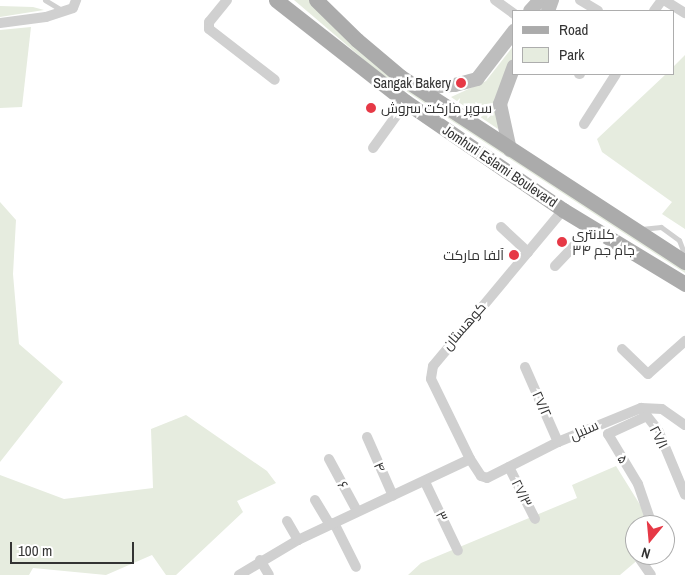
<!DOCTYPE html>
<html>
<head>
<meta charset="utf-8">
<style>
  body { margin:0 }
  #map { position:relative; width:685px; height:575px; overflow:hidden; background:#fff; font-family:"Archivo Narrow",Cairo,sans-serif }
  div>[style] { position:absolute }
  .green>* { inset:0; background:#e6ecdf }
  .service>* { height:5px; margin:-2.5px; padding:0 2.5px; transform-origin:2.5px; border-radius:2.5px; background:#d0d0d0 }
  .minor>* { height:10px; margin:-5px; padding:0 5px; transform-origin:5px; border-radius:5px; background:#d0d0d0 }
  .secondary>* { height:14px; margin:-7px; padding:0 7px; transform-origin:7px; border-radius:7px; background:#bdbdbd }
  .primary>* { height:15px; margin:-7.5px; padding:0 7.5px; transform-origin:7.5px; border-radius:7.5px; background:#ababab }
  .dots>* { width:14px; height:14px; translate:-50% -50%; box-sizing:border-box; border:2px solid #fff; border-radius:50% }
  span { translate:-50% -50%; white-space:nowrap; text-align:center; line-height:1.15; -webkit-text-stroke:5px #fff; paint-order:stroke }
  .poi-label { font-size:14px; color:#333 }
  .right { translate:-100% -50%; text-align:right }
  .left { translate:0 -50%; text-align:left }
  .street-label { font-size:14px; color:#333 }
  .legend { position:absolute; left:512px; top:10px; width:162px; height:65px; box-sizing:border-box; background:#fff; border:1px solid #adadad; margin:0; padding:6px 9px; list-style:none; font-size:15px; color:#333 }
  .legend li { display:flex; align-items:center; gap:10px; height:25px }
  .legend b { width:25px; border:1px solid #adadad }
  .north { position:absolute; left:625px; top:515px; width:50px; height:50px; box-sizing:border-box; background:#fff; border:1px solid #adadad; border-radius:50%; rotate:197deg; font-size:14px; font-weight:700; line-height:20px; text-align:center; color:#333 }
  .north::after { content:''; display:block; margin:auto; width:18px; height:22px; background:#e63946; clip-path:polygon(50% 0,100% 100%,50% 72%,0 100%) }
  .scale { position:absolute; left:10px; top:542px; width:124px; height:22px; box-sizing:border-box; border:2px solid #333; border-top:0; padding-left:6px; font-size:15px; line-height:18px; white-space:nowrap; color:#333; -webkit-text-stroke:4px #fff; paint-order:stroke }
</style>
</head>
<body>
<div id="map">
  <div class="green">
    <div style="clip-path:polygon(294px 0,309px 0,328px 18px,685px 269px,685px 273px,383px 76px)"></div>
    <div style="clip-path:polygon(0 6px,33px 7px,44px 10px,0 17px)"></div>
    <div style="clip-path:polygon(31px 27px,22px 107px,0 108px,0 30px)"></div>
    <div style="clip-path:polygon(514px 45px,514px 58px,497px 93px,498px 129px,451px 97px,486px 81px)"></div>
    <div style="clip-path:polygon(685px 55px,685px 229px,662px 214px,672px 202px,602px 152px,597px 139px,666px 74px,674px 74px,674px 66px)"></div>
    <div style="clip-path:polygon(0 202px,16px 220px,13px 274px,19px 344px,63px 382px,0 462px)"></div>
    <div style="clip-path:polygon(186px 415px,267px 471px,276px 483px,237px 501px,243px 512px,176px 575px,166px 575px,152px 555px,106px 575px,33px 568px,29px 575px,0 575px,0 475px,64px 499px,153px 488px,151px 429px)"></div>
    <div style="clip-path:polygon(616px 466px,647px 516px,648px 525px,635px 525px,635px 555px,640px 558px,620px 575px,408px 575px,421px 563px,577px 498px,572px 485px)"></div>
  </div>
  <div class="service">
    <div style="left:45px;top:0;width:21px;rotate:31deg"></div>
    <div style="left:641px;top:229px;width:20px;rotate:-6deg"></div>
    <div style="left:661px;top:227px;width:22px;rotate:36deg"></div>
    <div style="left:679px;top:240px;width:17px;rotate:69deg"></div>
  </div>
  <div class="minor">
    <div style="left:227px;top:0;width:28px;rotate:129deg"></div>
    <div style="left:209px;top:22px;width:7px;rotate:90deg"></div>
    <div style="left:209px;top:29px;width:83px;rotate:37.7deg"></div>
    <div style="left:495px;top:0;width:24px;rotate:36deg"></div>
    <div style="left:580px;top:0;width:21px;rotate:31deg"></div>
    <div style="left:664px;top:0;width:25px;rotate:32deg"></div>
    <div style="left:654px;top:11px;width:14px;rotate:-54deg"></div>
    <div style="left:0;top:23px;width:46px;rotate:-7.4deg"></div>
    <div style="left:46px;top:17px;width:28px;rotate:-18deg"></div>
    <div style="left:73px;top:8px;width:9px;rotate:-69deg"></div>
    <div style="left:579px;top:74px;width:1px"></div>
    <div style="left:584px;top:124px;width:59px;rotate:-57.4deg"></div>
    <div style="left:373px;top:148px;width:57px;rotate:-54.3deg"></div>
    <div style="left:563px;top:210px;width:203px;rotate:129.8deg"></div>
    <div style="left:433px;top:366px;width:13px;rotate:99deg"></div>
    <div style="left:431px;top:379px;width:89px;rotate:64deg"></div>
    <div style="left:470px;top:459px;width:20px;rotate:57deg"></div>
    <div style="left:481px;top:476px;width:6px;rotate:18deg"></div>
    <div style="left:487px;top:478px;width:80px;rotate:-26.9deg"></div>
    <div style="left:558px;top:442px;width:90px;rotate:-22.3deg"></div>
    <div style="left:641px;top:408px;width:21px;rotate:3deg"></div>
    <div style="left:662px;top:409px;width:28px;rotate:35deg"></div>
    <div style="left:501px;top:227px;width:37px;rotate:43deg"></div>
    <div style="left:555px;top:266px;width:52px;rotate:-46.5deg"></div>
    <div style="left:622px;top:349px;width:36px;rotate:44deg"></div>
    <div style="left:648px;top:374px;width:50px;rotate:-41.7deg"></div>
    <div style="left:525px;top:367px;width:82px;rotate:66.3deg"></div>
    <div style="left:643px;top:411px;width:24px;rotate:52deg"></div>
    <div style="left:658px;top:430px;width:70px;rotate:67.4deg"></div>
    <div style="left:647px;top:416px;width:43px;rotate:155.2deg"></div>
    <div style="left:608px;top:434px;width:58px;rotate:59deg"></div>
    <div style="left:638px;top:484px;width:43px;rotate:71.1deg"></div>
    <div style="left:367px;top:437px;width:64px;rotate:66.2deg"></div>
    <div style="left:329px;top:459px;width:59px;rotate:61.7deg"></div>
    <div style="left:509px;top:467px;width:58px;rotate:63.4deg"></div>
    <div style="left:425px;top:482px;width:76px;rotate:64.4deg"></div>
    <div style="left:315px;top:500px;width:29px;rotate:59deg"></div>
    <div style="left:287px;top:521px;width:22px;rotate:60deg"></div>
    <div style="left:334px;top:523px;width:49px;rotate:63.4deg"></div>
    <div style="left:637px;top:555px;width:24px;rotate:55deg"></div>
    <div style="left:260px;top:560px;width:17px;rotate:59deg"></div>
    <div style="left:239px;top:575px;width:69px;rotate:-30.7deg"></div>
    <div style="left:298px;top:540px;width:190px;rotate:-25.2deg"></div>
  </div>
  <div class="secondary">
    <div style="left:530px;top:11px;width:15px;rotate:-48deg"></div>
    <div style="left:548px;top:11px;width:12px;rotate:-70deg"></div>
    <div style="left:419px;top:88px;width:36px;rotate:-5deg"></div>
    <div style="left:455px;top:85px;width:23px;rotate:-15deg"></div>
    <div style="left:477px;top:79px;width:61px;rotate:-52.4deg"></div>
    <div style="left:510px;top:150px;width:47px;rotate:-102.3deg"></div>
    <div style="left:500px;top:104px;width:40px;rotate:-69.8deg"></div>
  </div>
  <div class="primary">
    <div style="left:276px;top:0;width:165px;rotate:38.1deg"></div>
    <div style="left:406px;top:102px;width:191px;rotate:34.5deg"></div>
    <div style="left:563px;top:210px;width:143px;rotate:31.2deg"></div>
    <div style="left:316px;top:0;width:57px;rotate:44.3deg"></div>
    <div style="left:357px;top:40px;width:57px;rotate:40.1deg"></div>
    <div style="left:401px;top:77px;width:339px;rotate:33.1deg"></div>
  </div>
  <div class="dots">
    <div style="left:461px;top:83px;background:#e63946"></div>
    <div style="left:371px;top:108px;background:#e63946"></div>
    <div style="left:562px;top:242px;background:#e63946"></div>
    <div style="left:514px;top:255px;background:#e63946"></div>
  </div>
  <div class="poi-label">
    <span class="right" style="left:451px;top:83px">Sangak Bakery</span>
    <span class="left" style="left:381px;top:108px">سوپر مارکت سروش</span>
    <span class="left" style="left:572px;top:242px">کلانتری<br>۳۴ جام جم</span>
    <span class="right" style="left:504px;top:255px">آلفا مارکت</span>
  </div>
  <div class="street-label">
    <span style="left:500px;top:166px;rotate:34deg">Jomhuri Eslami Boulevard</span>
    <span style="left:464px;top:326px;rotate:-49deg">کوهستان</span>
    <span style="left:542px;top:404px;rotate:66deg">۲۷/۲</span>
    <span style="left:584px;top:430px;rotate:-24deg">سنبل</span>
    <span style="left:659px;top:437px;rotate:63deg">۲۷/۱</span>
    <span style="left:623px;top:459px;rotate:60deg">۵</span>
    <span style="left:380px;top:467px;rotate:66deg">۴</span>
    <span style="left:343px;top:485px;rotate:61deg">۶</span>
    <span style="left:522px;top:493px;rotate:64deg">۲۷/۳</span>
    <span style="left:442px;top:516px;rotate:64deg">۳</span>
  </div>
  <ul class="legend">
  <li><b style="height:6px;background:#ababab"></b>Road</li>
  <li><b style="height:14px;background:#e6ecdf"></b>Park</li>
  </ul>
  <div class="north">N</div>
  <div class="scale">100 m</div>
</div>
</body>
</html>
